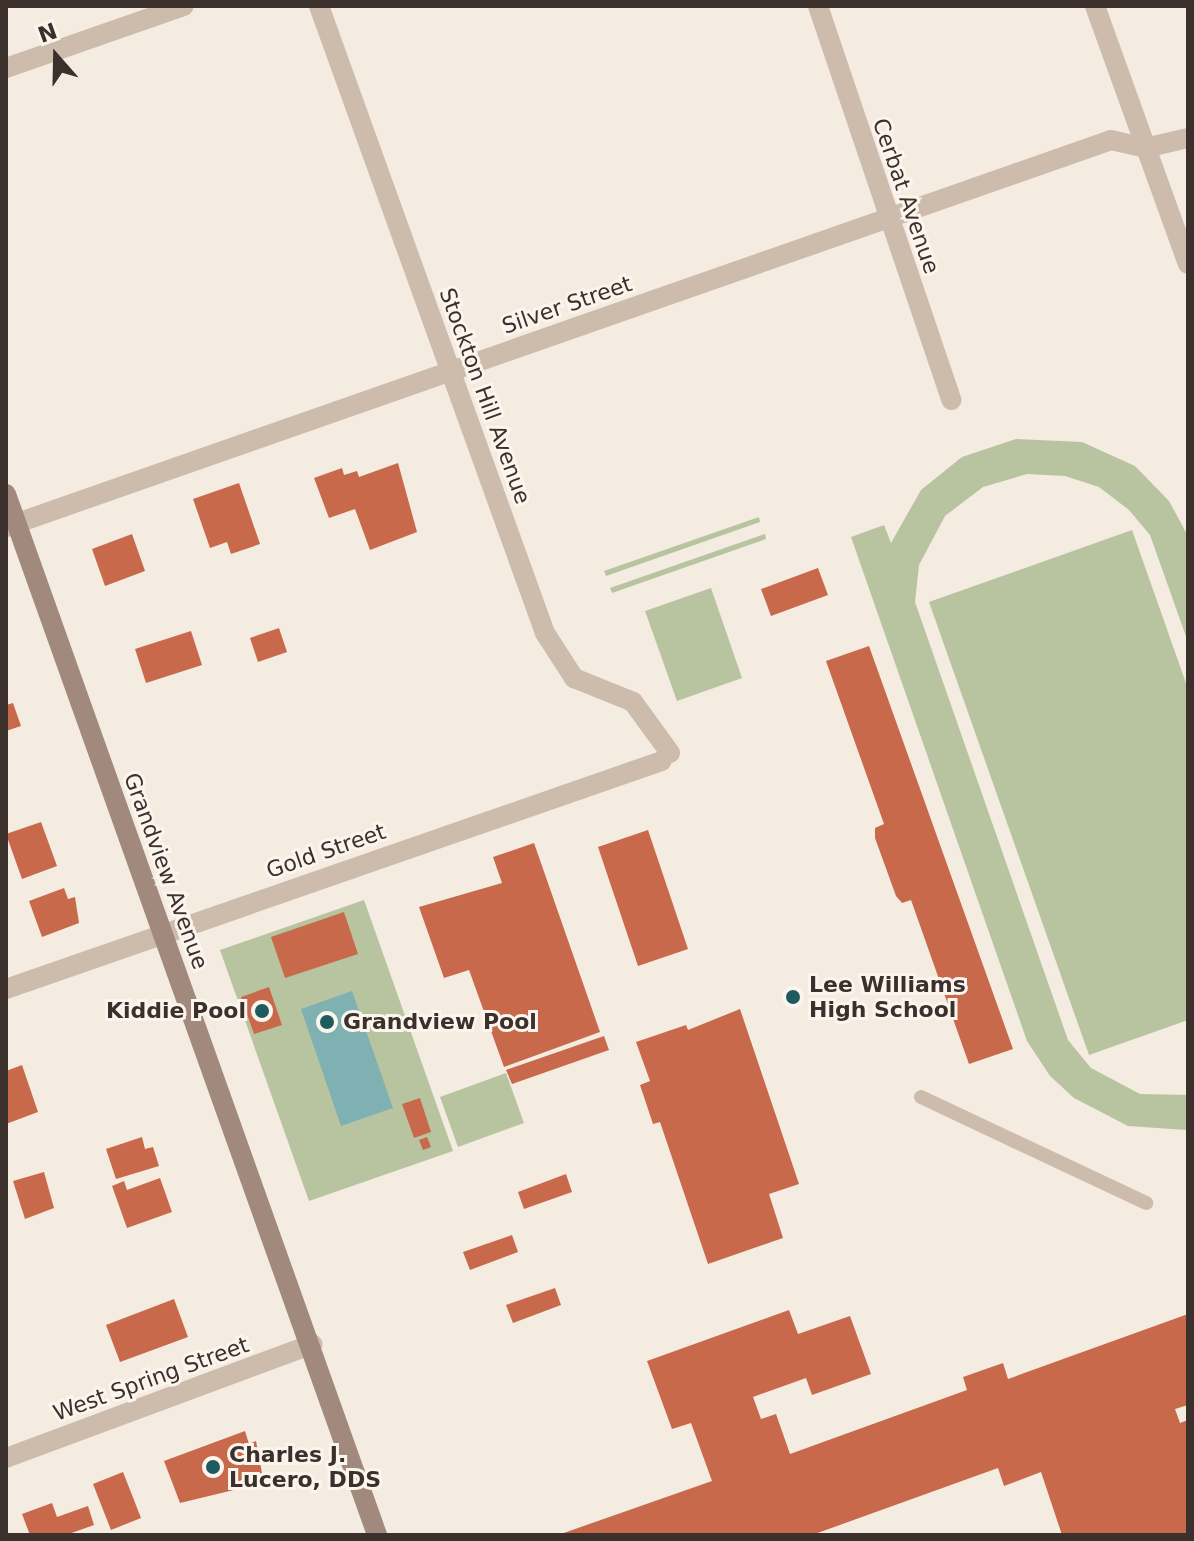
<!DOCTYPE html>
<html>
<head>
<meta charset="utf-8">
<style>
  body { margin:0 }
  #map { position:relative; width:1194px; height:1541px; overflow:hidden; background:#f4ebe1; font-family:"DejaVu Sans",sans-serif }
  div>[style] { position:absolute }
  .green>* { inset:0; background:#b8c4a0 }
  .water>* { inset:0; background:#7fb0b2 }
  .building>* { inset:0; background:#c8694b }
  .lane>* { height:14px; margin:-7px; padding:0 7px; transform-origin:7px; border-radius:7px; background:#cdbbac }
  .street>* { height:20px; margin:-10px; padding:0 10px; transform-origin:10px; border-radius:10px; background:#cdbbac }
  .secondary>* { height:20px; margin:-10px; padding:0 10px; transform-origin:10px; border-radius:10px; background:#a18a7d }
  .dots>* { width:22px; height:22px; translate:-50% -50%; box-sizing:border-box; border:4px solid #fbf5ee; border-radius:50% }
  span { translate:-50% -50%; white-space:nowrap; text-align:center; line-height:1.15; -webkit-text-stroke:6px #fbf5ee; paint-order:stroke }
  .street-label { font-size:22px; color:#3b302b }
  .poi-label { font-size:22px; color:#3b302b; font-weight:700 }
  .left { translate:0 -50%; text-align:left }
  .right { translate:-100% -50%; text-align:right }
  .frame { position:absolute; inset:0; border:8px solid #3b302b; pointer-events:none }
  .north { position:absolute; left:16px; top:16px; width:80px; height:80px; -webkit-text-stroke:6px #fbf5ee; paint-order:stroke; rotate:340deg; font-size:22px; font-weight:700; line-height:32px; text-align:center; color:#3b302b }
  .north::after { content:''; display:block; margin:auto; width:28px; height:36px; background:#3b302b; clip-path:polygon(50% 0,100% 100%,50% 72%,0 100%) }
</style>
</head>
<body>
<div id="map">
  <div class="green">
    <div style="clip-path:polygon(1016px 439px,1082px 442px,1135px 466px,1169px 501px,1188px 536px,1188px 642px,1150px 535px,1129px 510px,1099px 487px,1065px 476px,1027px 474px,983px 487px,945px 516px,919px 565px,915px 602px,1068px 1040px,1091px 1068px,1140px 1094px,1188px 1095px,1186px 1130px,1128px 1126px,1074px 1098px,1050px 1076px,1027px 1041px,851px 537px,884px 525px,891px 543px,921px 490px,962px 457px)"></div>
    <div style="clip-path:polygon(759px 517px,760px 522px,606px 576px,604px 571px)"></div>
    <div style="clip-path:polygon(1132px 530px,1188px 689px,1188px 1020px,1089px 1055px,929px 602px)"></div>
    <div style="clip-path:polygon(765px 534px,766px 539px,612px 593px,610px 588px)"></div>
    <div style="clip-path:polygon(711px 588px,742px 678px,677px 701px,645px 611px)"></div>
    <div style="clip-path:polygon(364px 900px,453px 1151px,309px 1201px,220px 950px)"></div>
    <div style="clip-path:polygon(506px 1073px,524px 1123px,458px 1147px,440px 1097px)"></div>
  </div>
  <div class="water">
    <div style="clip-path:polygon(352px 991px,393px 1108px,341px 1126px,301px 1009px)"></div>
  </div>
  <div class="building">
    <div style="clip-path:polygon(398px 463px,417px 532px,370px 550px,355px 509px,329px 518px,314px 478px,342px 468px,344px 475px,357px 471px,359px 477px)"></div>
    <div style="clip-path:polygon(239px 483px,260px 544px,231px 554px,227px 542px,210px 548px,193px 499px)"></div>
    <div style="clip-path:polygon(132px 534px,145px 571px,105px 586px,92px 549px)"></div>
    <div style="clip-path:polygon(818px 568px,828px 595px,771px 616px,761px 589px)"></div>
    <div style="clip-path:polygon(279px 628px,287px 652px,258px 662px,250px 638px)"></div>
    <div style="clip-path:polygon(191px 631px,202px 665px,146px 683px,135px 649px)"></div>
    <div style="clip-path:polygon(869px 646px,1013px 1049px,969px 1064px,911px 900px,902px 903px,896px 896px,875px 838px,875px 828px,884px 824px,826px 661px)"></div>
    <div style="clip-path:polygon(13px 703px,21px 726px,6px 731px,6px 705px)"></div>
    <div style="clip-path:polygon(41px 822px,57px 866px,22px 879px,6px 834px)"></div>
    <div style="clip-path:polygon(648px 830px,688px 949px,638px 966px,598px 847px)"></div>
    <div style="clip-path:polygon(534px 843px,600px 1032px,504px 1067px,469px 970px,444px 978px,419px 907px,502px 883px,493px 857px)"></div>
    <div style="clip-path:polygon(64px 888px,68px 899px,75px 897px,79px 923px,42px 937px,29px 901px)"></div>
    <div style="clip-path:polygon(344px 912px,358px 954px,285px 978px,271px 937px)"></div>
    <div style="clip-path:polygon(269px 987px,282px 1025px,254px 1034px,241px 997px)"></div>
    <div style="clip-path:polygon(740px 1009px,799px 1184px,769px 1194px,783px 1238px,708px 1264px,660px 1122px,653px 1124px,640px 1085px,650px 1081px,636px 1042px,686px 1025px,688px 1030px)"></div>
    <div style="clip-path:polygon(604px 1036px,609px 1050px,512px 1084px,506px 1070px)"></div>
    <div style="clip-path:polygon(22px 1065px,38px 1112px,6px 1124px,6px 1071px)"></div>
    <div style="clip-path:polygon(420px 1098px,431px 1132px,414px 1138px,402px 1104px)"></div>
    <div style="clip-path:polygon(142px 1137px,145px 1149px,153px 1147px,159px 1166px,116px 1179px,106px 1149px)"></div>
    <div style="clip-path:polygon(427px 1137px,431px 1147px,423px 1150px,419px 1140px)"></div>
    <div style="clip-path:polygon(44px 1172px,54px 1208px,25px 1219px,13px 1181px)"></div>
    <div style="clip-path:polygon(566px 1174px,572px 1192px,524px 1209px,518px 1192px)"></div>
    <div style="clip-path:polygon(160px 1178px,172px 1212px,127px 1228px,112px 1186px,124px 1181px,127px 1190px)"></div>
    <div style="clip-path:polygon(512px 1235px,518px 1252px,470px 1270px,463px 1252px)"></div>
    <div style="clip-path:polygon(555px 1288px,561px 1305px,513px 1323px,506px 1305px)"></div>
    <div style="clip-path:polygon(174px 1299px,188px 1337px,120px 1362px,106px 1325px)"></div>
    <div style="clip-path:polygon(789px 1310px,798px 1334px,850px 1316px,871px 1374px,812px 1395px,806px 1378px,753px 1397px,761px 1419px,776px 1414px,790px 1454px,967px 1390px,963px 1377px,1003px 1363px,1008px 1379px,1188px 1314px,1188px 1405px,1175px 1409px,1180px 1423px,1188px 1420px,1188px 1535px,1062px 1535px,1041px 1472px,1004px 1486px,998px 1468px,812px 1535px,558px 1535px,712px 1481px,691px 1423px,672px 1429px,647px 1361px)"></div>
    <div style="clip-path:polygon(245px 1431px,249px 1444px,256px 1441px,262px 1473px,239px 1481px,242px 1488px,180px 1503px,164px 1461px)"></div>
    <div style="clip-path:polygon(123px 1472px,141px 1518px,111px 1530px,93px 1484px)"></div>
    <div style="clip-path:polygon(52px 1503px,57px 1517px,88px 1506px,94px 1525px,66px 1535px,30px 1535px,22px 1514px)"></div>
  </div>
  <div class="lane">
    <div style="left:921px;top:1097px;width:249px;rotate:25.2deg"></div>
  </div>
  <div class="street">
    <div style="left:319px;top:6px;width:666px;rotate:70.18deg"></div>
    <div style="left:545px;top:633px;width:54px;rotate:57.2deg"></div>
    <div style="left:574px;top:678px;width:64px;rotate:22.1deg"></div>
    <div style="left:633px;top:702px;width:63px;rotate:54deg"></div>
    <div style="left:818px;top:6px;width:416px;rotate:71.3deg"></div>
    <div style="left:1095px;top:6px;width:274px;rotate:70.2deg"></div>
    <div style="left:6px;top:68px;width:188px;rotate:-19.2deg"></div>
    <div style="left:6px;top:527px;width:1171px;rotate:-19.3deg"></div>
    <div style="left:1111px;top:140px;width:35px;rotate:13deg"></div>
    <div style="left:1145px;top:148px;width:44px;rotate:-13.1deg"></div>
    <div style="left:6px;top:989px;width:694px;rotate:-19.17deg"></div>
    <div style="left:6px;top:1458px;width:327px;rotate:-20.4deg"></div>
  </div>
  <div class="secondary">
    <div style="left:6px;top:494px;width:1105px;rotate:70.38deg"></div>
  </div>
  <div class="dots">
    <div style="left:793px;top:997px;background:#1f5a5e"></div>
    <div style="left:262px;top:1011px;background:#1f5a5e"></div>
    <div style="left:327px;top:1022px;background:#1f5a5e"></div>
    <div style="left:213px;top:1467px;background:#1f5a5e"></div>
  </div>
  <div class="street-label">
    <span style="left:906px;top:196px;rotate:71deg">Cerbat Avenue</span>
    <span style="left:567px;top:305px;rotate:-19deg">Silver Street</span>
    <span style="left:485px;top:396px;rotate:70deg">Stockton Hill Avenue</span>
    <span style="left:326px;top:851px;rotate:-19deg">Gold Street</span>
    <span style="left:166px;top:871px;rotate:70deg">Grandview Avenue</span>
    <span style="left:151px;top:1379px;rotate:-20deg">West Spring Street</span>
  </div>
  <div class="poi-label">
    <span class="left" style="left:809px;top:997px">Lee Williams<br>High School</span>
    <span class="right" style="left:246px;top:1011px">Kiddie Pool</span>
    <span class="left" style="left:343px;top:1022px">Grandview Pool</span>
    <span class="left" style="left:229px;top:1467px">Charles J.<br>Lucero, DDS</span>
  </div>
  <div class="frame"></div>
  <div class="north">N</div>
</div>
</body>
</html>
